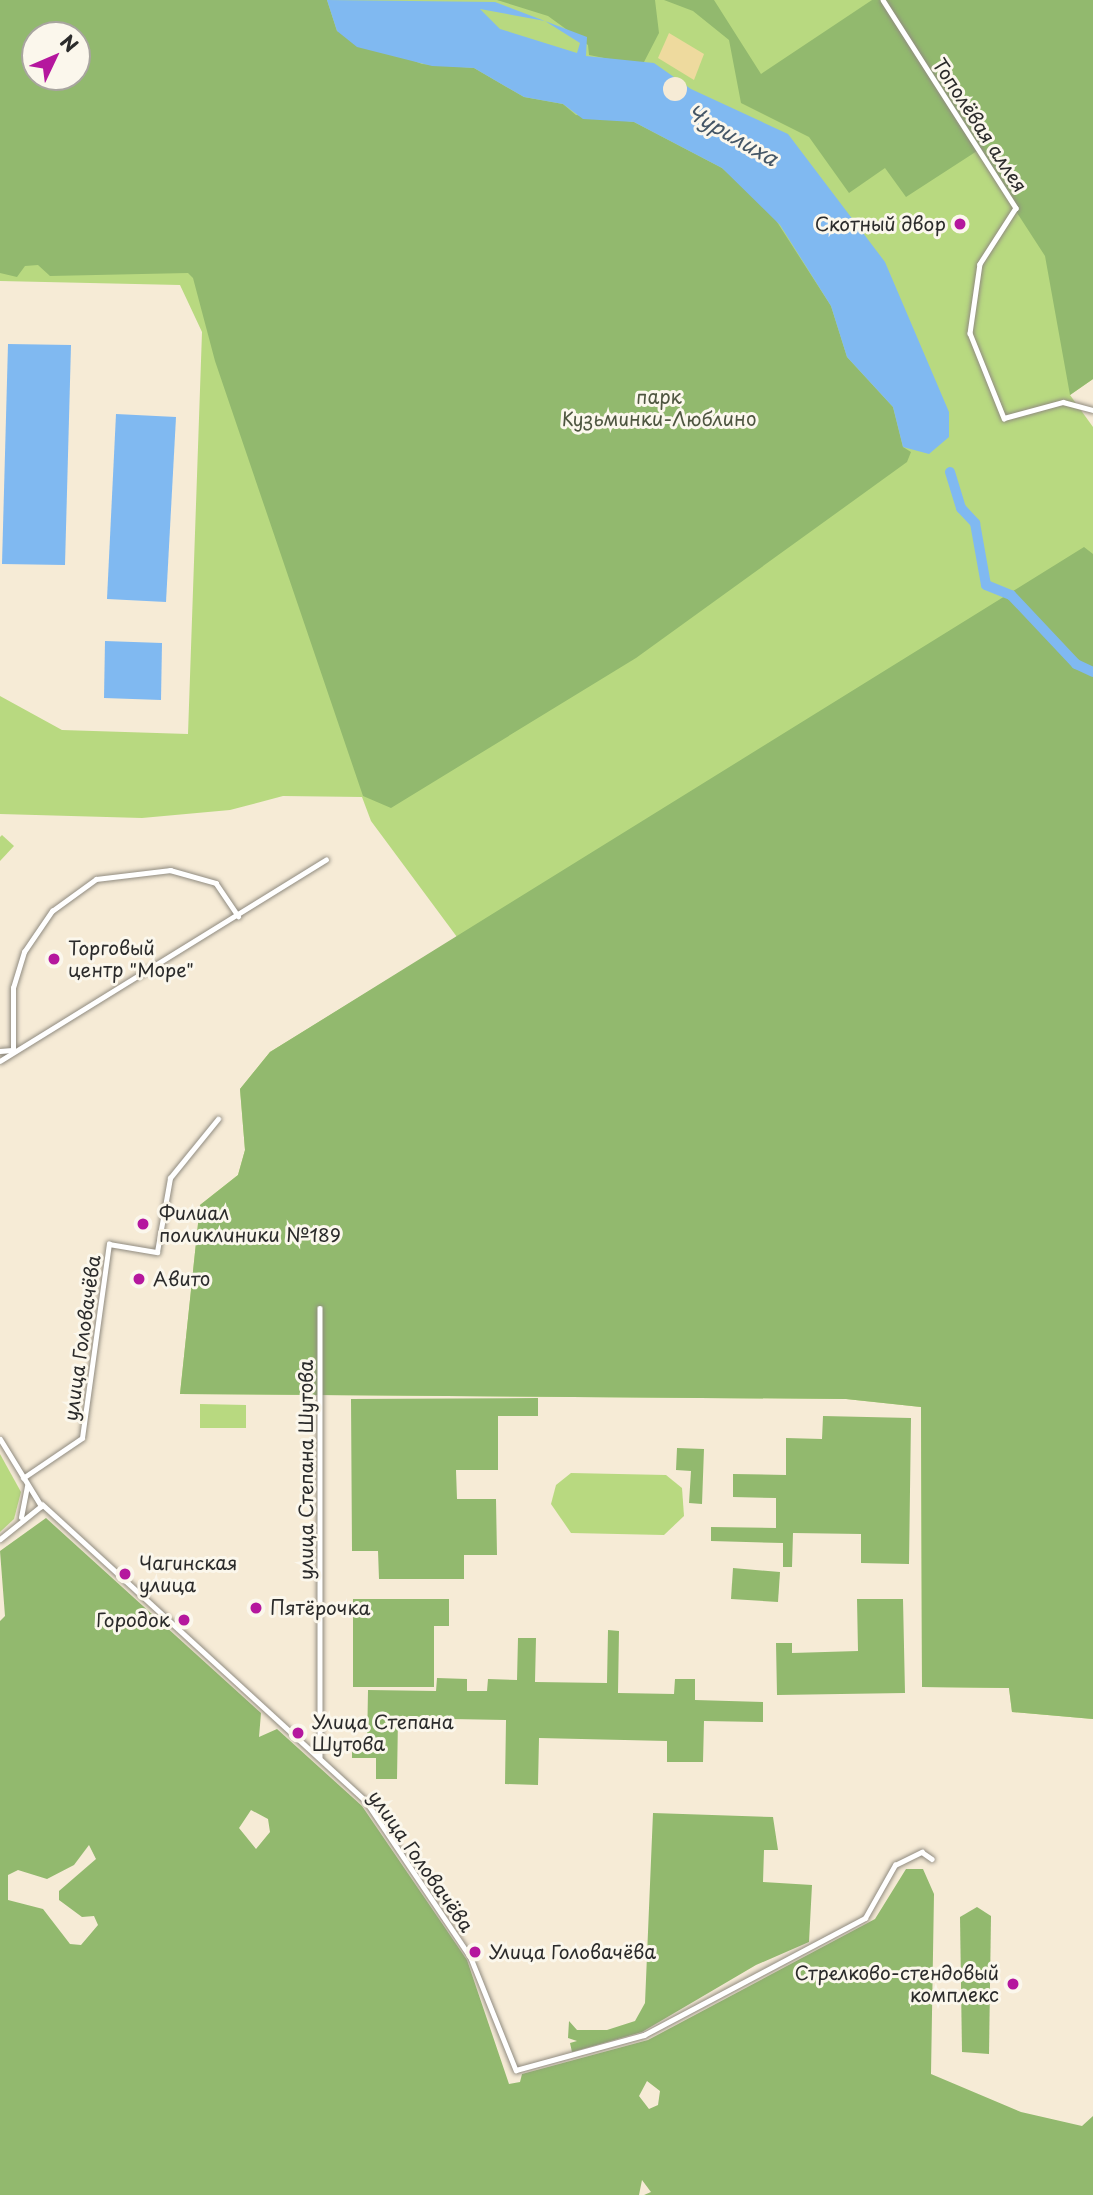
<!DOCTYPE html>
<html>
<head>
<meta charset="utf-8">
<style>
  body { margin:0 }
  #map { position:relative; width:1093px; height:2195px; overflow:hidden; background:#f6ebd6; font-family:"Playpen Sans",sans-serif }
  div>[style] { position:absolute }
  .green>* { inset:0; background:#b8d980 }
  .forest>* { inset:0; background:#92b96e }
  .sand>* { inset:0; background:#eeda9e }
  .water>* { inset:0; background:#80b9f1 }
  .pier>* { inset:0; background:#f6ebd6 }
  .round { border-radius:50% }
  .river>* { height:10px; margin:-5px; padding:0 5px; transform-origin:5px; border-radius:5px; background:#80b9f1 }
  .roads { filter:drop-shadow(0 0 2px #908b80) drop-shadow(0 0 2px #908b80) }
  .minor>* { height:4.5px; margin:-2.25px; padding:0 2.25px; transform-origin:2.25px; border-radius:2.25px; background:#fff }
  .tertiary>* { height:5px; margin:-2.5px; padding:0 2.5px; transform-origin:2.5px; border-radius:2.5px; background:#fff }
  .dots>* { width:19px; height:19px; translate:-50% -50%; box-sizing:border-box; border:4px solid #fbf7ec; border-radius:50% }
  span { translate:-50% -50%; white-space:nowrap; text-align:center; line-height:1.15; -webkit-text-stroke:6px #fbf7ec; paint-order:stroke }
  .street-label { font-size:19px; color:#2b2b2b }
  .poi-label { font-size:19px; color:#2b2b2b }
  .right { translate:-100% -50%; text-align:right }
  .left { translate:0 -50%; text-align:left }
  .park-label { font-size:19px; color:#4e5640 }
  .water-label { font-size:21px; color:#445666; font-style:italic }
  .north { position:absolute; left:21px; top:21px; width:70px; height:70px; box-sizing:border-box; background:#fbf7ec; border:2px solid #a8a59f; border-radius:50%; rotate:46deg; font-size:19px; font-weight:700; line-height:28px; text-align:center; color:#2b2b2b }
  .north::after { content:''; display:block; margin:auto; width:24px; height:32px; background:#b5179e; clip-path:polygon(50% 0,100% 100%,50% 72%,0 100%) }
</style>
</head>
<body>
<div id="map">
  <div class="green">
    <div style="clip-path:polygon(evenodd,0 0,1093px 0,1093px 379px,1070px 395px,1093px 427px,1093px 1719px,1012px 1712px,1009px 1688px,922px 1687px,921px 1407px,846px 1399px,180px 1394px,200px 1205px,238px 1175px,245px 1150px,240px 1089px,270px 1052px,457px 937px,371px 821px,362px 797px,283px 796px,230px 810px,142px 818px,0 814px,0 696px,62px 730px,188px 734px,202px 332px,180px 285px,0 281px,0 0,35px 35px,77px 35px,77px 77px,35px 77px,35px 35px)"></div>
    <div style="clip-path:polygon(2px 835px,14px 846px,0 861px,0 837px)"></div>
    <div style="clip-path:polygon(200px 1404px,246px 1405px,246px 1428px,200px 1428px)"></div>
    <div style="clip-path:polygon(0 1454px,21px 1492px,14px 1519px,0 1532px)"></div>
    <div style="clip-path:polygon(571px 1473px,666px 1475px,682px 1488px,684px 1516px,664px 1535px,571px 1533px,551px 1504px,556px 1485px)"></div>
  </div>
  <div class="forest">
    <div style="clip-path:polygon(evenodd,0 0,327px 0,337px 31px,422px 64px,474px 68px,524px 97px,563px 104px,576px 115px,634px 122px,722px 168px,770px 211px,831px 306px,847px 357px,893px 407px,903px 447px,911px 452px,907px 462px,636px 658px,391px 808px,363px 796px,215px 361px,193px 278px,188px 273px,50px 276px,38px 265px,25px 266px,17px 277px,0 273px,0 0,35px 35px,77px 35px,77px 77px,35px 77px,35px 35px)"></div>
    <div style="clip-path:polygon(497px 0,655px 0,659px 33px,644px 62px,624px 62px,589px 55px,588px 45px,548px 16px)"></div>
    <div style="clip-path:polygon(664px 0,714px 0,761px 74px,872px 0,1093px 0,1093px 379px,1070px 395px,1045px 256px,977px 151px,906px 197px,885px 168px,849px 193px,809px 137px,741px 103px,729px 40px,693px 11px)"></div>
    <div style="clip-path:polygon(1084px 547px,1093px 554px,1093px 1719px,1012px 1712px,1009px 1688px,922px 1687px,921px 1407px,846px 1399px,180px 1394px,200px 1205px,238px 1175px,245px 1150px,240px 1089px,270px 1052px)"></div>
    <div style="clip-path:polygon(538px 1398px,538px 1416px,498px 1416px,498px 1470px,456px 1470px,457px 1499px,496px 1499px,497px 1555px,464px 1555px,464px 1579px,379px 1579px,378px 1551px,352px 1551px,351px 1399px)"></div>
    <div style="clip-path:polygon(823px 1416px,911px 1418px,909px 1564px,861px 1563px,861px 1534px,793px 1533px,792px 1567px,783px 1567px,783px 1543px,711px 1541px,711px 1527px,776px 1528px,776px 1498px,733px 1497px,733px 1474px,786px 1475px,786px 1438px,822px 1439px)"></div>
    <div style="clip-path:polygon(677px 1448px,704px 1449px,702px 1504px,689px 1503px,691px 1471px,676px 1470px)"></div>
    <div style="clip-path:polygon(evenodd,46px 1518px,261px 1713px,259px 1737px,277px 1729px,362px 1806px,467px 1960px,509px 2084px,520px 2082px,522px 2074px,648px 2040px,875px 1919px,906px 1869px,923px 1869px,934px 1894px,931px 2074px,1021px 2112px,1082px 2126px,1093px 2116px,1093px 2195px,644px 2195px,651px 2192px,642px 2180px,639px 2195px,0 2195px,0 1621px,5px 1616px,0 1551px,46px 1518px,251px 1810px,268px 1819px,270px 1832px,256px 1849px,239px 1828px,251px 1810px,46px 1518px,89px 1845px,96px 1859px,59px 1891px,59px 1900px,82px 1917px,94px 1916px,98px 1925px,81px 1945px,70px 1944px,43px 1909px,8px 1900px,8px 1875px,18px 1870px,47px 1879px,74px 1865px,89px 1845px,46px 1518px,647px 2081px,660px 2091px,658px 2105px,649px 2109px,639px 2096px,647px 2081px)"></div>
    <div style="clip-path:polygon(733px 1568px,780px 1572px,778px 1602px,731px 1599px)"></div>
    <div style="clip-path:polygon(353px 1599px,449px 1599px,449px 1626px,434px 1626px,434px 1687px,353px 1687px)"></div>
    <div style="clip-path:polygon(857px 1599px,903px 1599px,905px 1693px,777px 1695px,776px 1643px,792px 1643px,792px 1653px,858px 1651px)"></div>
    <div style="clip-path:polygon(608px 1630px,619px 1631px,618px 1693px,674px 1694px,675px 1679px,695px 1679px,695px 1700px,763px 1702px,763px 1722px,704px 1721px,703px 1762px,667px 1762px,667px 1741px,539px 1738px,538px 1785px,505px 1784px,506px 1720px,398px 1718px,397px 1779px,376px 1779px,376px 1758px,352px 1758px,352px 1747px,367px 1747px,368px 1690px,436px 1691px,437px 1678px,467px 1679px,467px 1691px,487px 1691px,488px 1679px,517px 1680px,518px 1638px,536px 1638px,535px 1682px,607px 1683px)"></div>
    <div style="clip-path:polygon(653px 1813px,773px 1817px,778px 1850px,764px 1850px,763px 1882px,812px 1885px,809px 1942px,756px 1965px,642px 2032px,572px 2052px,570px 2043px,577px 2041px,568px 2038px,569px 2021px,577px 2030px,607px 2030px,635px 2021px,645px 2003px)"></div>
    <div style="clip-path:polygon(977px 1907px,991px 1916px,989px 2054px,962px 2052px,960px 1917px)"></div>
  </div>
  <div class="sand">
    <div style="clip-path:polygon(669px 33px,704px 54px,694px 80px,658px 58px)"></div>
  </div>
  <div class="water">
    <div style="clip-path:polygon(evenodd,327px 0,495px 2px,587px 37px,586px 56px,654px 63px,691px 89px,788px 134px,885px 262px,949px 412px,949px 437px,929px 454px,903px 447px,893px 407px,847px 357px,831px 306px,780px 225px,722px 168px,634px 122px,583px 119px,563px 104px,524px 97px,474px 68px,432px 66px,357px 47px,337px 31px,327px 0,480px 9px,545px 21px,580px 43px,577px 53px,500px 29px,480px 9px)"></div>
    <div style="clip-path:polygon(8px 344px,71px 345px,65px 565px,2px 564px)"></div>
    <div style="clip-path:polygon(116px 414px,176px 417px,166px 602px,107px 599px)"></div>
    <div style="clip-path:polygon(105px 641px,162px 643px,161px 700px,104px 698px)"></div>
  </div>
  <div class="pier">
    <div class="round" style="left:663px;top:77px;width:24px;height:24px"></div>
  </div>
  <div class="river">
    <div style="left:950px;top:472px;width:38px;rotate:73deg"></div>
    <div style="left:961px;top:508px;width:21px;rotate:47deg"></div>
    <div style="left:975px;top:523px;width:63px;rotate:79.9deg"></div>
    <div style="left:986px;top:585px;width:27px;rotate:22deg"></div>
    <div style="left:1011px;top:595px;width:95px;rotate:46.7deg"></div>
    <div style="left:1076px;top:664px;width:19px;rotate:25deg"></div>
  </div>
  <div class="roads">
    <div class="minor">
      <div style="left:883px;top:0;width:247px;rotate:57.4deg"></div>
      <div style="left:1016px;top:208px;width:67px;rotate:122.7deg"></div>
      <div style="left:980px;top:264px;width:70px;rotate:98.2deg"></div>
      <div style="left:970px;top:333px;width:92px;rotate:68.2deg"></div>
      <div style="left:1004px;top:418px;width:61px;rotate:-15.2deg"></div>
      <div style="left:1063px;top:402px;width:31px;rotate:15deg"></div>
      <div style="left:13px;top:1050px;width:62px;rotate:-90deg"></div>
      <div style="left:13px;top:988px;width:38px;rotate:-73deg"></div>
      <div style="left:24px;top:952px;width:50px;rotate:-55.7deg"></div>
      <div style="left:52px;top:911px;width:54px;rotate:-36deg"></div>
      <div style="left:96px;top:879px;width:75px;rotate:-6.9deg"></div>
      <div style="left:170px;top:870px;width:48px;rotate:15.8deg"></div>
      <div style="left:216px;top:883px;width:40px;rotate:56deg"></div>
      <div style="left:0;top:1051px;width:12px;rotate:-5deg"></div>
      <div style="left:0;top:1061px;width:383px;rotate:-31.7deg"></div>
      <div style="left:320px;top:1308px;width:449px;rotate:90deg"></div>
      <div style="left:23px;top:1478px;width:71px;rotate:-34.1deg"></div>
      <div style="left:82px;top:1438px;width:196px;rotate:-82.1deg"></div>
      <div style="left:109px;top:1244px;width:49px;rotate:9.5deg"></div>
      <div style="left:157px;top:1252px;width:75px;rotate:-80deg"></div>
      <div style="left:170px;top:1178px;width:76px;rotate:-50.9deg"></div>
      <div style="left:42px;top:1504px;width:440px;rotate:42.5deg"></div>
      <div style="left:366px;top:1801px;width:189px;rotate:56.2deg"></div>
      <div style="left:471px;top:1958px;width:121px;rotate:68.1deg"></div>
      <div style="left:516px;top:2070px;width:133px;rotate:-15.3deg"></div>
      <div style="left:644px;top:2035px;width:250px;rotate:-27.9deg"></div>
      <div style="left:865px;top:1918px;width:61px;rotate:-60.5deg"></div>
      <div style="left:895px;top:1865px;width:30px;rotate:-26deg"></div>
      <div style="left:922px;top:1852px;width:12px;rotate:35deg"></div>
    </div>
    <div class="tertiary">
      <div style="left:0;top:1439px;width:79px;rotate:58.5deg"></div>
      <div style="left:41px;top:1506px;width:53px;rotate:141.2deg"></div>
      <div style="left:21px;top:1517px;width:32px;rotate:-79deg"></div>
    </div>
  </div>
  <div class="dots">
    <div style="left:960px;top:224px;background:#b5179e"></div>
    <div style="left:54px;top:959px;background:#b5179e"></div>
    <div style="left:143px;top:1224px;background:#b5179e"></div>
    <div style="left:139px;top:1279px;background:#b5179e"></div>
    <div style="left:125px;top:1574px;background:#b5179e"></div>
    <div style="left:256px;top:1608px;background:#b5179e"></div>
    <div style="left:184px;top:1620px;background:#b5179e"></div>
    <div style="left:298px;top:1733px;background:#b5179e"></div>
    <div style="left:475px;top:1952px;background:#b5179e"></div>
    <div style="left:1013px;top:1984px;background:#b5179e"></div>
  </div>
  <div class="street-label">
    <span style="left:980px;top:125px;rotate:57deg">Тополёвая аллея</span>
    <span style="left:82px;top:1338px;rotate:-82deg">улица Головачёва</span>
    <span style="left:306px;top:1470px;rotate:-90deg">улица Степана Шутова</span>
    <span style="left:421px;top:1861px;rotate:55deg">улица Головачёва</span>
  </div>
  <div class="poi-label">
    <span class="right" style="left:946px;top:224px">Скотный двор</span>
    <span class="left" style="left:68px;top:959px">Торговый<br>центр "Море"</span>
    <span class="left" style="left:159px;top:1224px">Филиал<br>поликлиники №189</span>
    <span class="left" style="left:153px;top:1279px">Авито</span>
    <span class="left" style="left:139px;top:1574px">Чагинская<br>улица</span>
    <span class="left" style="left:270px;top:1608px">Пятёрочка</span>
    <span class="right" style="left:170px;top:1620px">Городок</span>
    <span class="left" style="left:312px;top:1733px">Улица Степана<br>Шутова</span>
    <span class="left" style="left:489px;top:1952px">Улица Головачёва</span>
    <span class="right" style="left:999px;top:1984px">Стрелково-стендовый<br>комплекс</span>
  </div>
  <div class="park-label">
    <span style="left:659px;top:408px">парк<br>Кузьминки-Люблино</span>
  </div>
  <div class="water-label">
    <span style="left:733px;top:134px;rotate:30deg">Чурилиха</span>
  </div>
  <div class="north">N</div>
</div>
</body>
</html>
